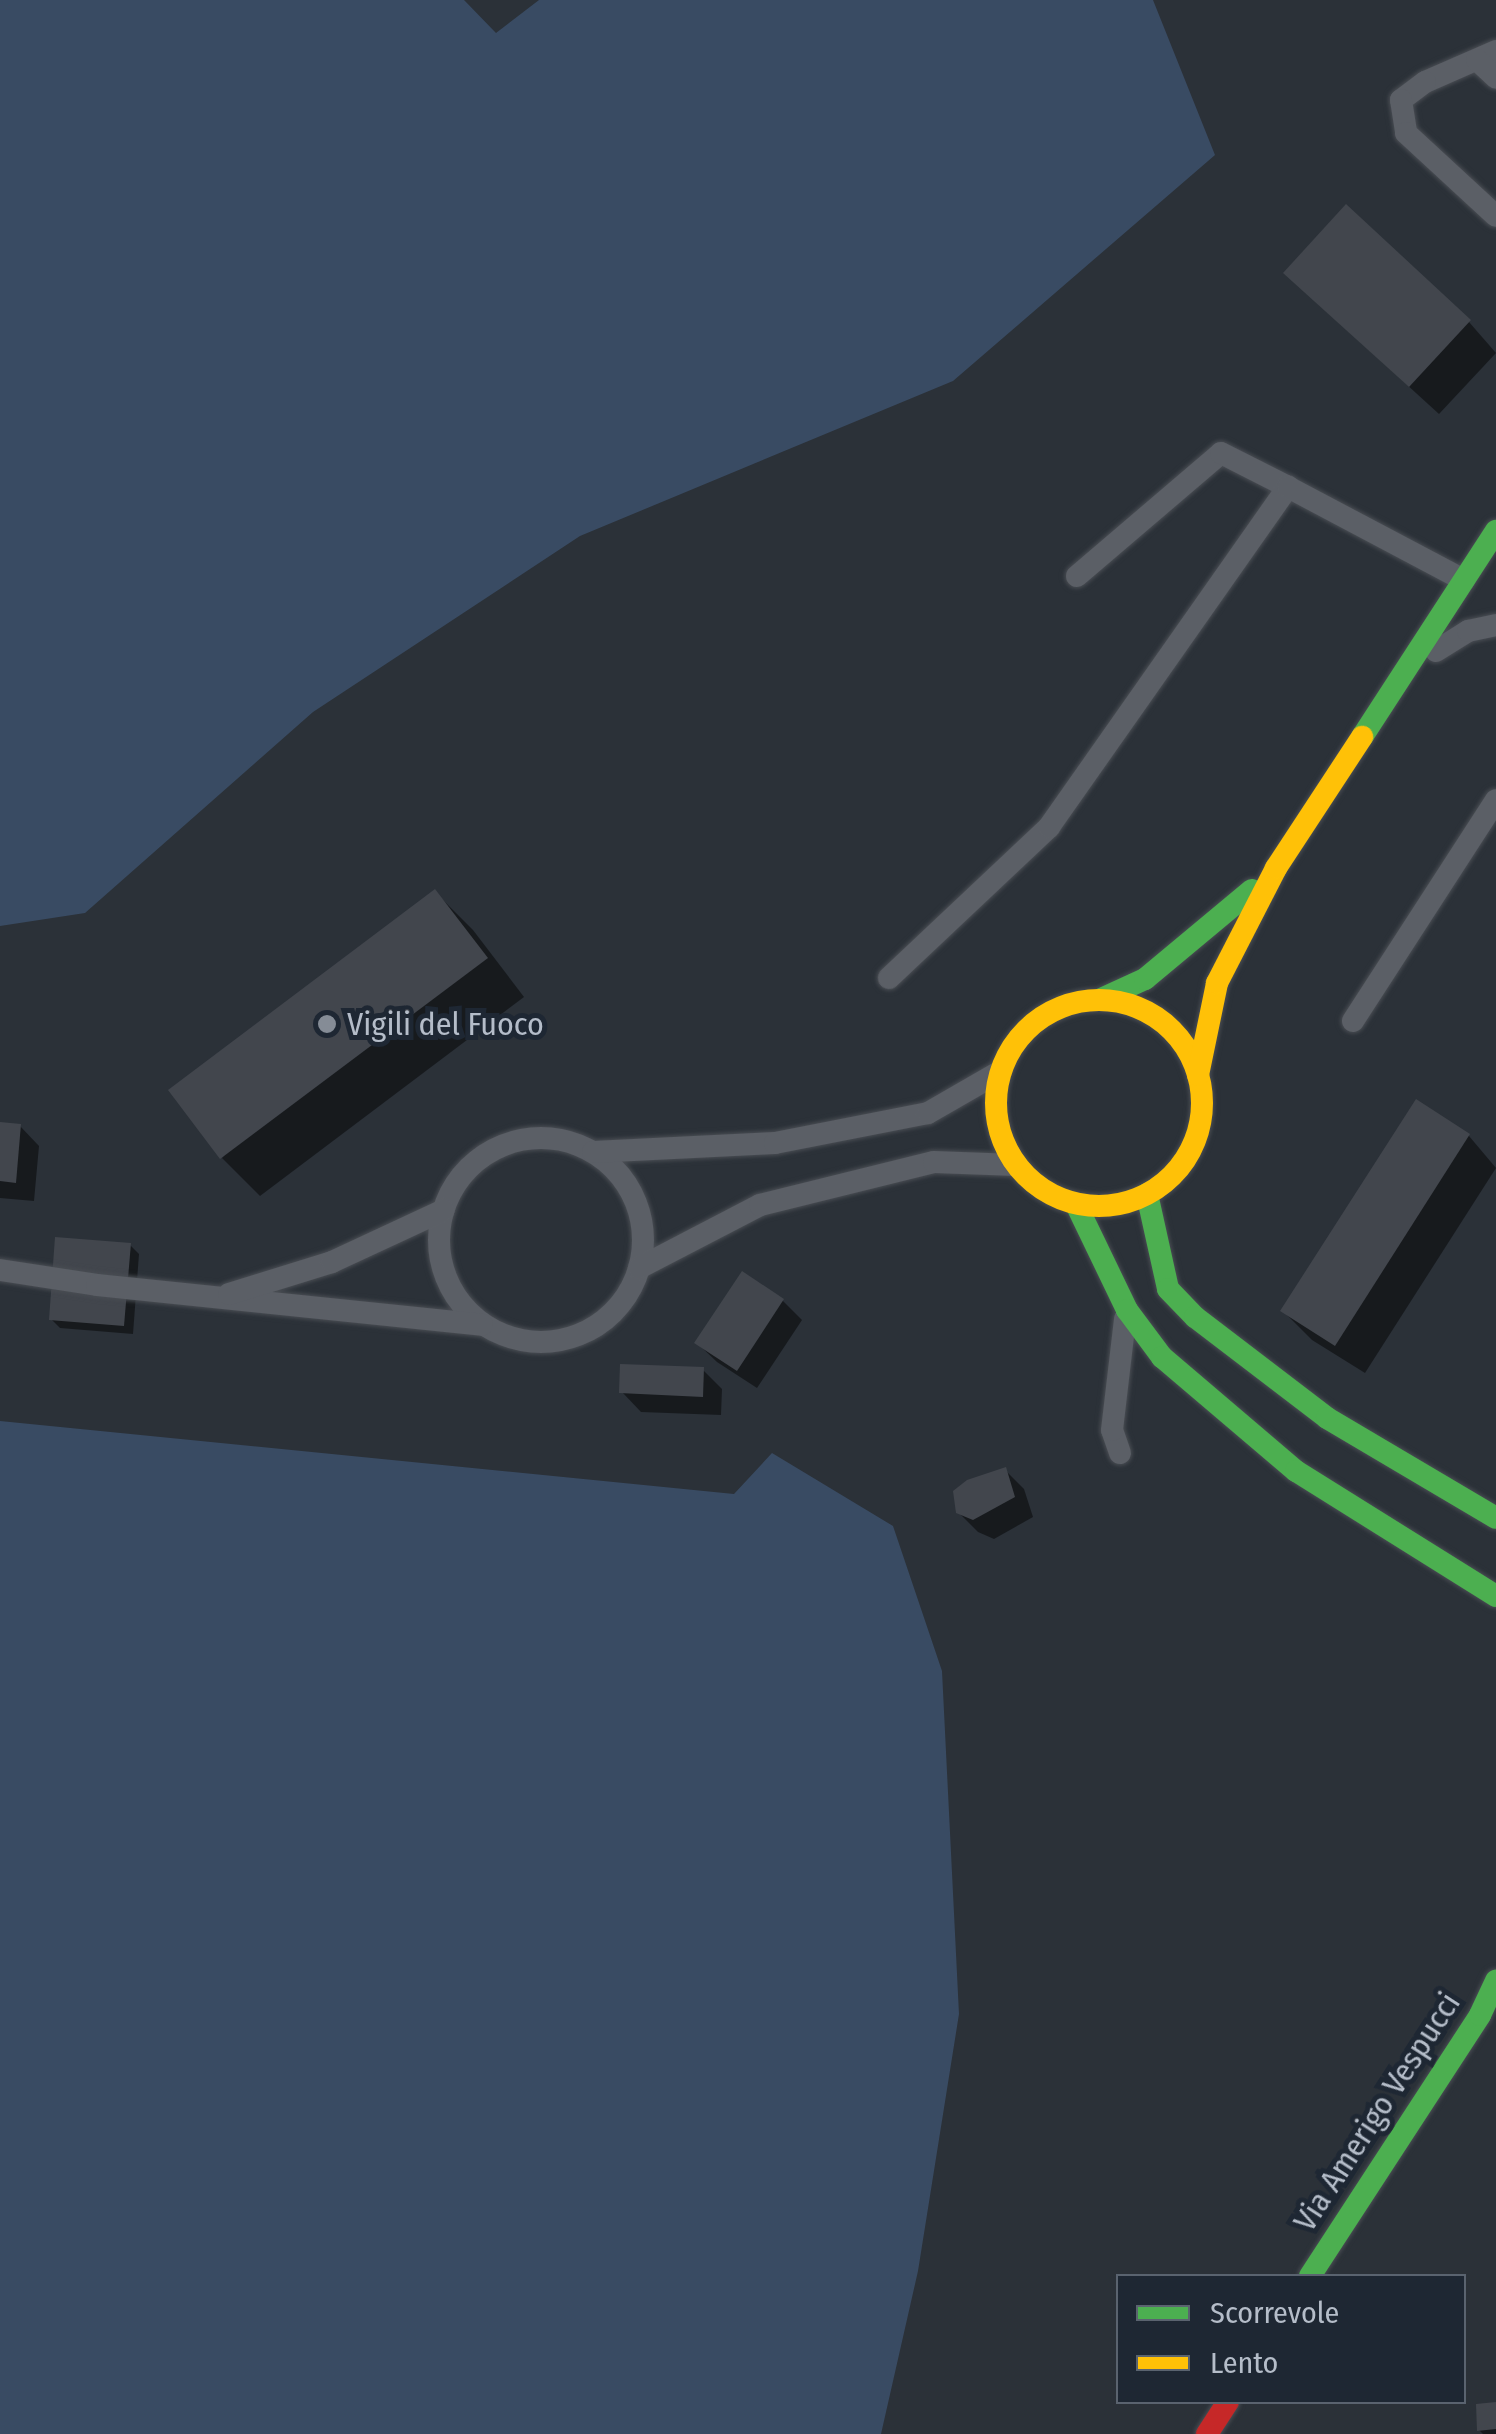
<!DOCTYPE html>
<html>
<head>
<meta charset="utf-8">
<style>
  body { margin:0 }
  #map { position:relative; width:1496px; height:2434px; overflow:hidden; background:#2b3138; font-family:"Fira Sans Condensed",sans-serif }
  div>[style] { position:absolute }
  .water>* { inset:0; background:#394b63 }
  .shadow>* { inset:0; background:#0007 }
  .building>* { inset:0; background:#42464d }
  .roads { filter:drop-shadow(0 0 2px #494d53) drop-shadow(0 0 2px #494d53) }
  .lane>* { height:22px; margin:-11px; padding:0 11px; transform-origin:11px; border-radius:11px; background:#5b5f66 }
  .lane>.ring { margin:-11px; padding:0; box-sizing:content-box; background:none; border:22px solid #5b5f66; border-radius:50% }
  .fast>* { height:22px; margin:-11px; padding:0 11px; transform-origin:11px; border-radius:11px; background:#4caf50 }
  .slow>* { height:22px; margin:-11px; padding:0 11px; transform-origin:11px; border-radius:11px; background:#ffc107 }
  .slow>.ring { margin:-11px; padding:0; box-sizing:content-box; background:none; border:22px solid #ffc107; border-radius:50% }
  .jam>* { height:22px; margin:-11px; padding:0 11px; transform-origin:11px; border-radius:11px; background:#c62828 }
  .dots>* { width:28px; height:28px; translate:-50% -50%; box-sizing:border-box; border:5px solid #1e2733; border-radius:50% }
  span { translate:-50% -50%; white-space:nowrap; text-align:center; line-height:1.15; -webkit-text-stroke:10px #1e2733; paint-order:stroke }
  .poi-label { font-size:32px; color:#b5bdc9 }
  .left { translate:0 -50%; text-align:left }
  .street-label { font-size:32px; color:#b5bdc9 }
  .legend { position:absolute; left:1116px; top:2274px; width:350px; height:130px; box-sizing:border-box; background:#1e2733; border:2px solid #5a636f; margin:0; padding:12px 18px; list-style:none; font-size:30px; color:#b5bdc9 }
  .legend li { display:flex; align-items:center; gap:20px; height:50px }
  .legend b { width:50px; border:2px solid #5a636f }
</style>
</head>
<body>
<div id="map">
  <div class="water">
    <div style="clip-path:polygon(0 0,464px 0,496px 33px,539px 0,1153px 0,1215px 155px,953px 381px,580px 536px,313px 712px,85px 913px,0 926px)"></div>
    <div style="clip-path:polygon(0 1421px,734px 1494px,772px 1453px,893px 1526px,942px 1671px,959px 2014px,918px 2271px,881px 2434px,0 2434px)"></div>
  </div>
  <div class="shadow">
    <div style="clip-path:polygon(1315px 301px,1469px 322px,1496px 353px,1439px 414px)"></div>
    <div style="clip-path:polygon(435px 892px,473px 930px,524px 997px,260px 1196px,222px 1158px)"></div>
    <div style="clip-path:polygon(1417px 1103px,1469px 1136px,1496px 1168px,1365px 1373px,1312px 1340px,1283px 1311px)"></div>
    <div style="clip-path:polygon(0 1124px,20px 1126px,39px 1146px,34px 1201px,0 1198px)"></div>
    <div style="clip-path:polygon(130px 1245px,139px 1254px,133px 1334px,60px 1328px,51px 1319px)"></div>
    <div style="clip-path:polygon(742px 1274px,783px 1301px,802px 1320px,757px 1388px,717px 1362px,697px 1343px)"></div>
    <div style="clip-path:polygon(703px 1370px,722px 1389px,721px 1415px,641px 1412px,622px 1392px)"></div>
    <div style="clip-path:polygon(1005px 1470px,1024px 1489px,1033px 1517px,994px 1539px,978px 1532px,958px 1512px)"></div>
    <div style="clip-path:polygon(1496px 2404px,1496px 2434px,1483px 2434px,1479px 2430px)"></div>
  </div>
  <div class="building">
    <div style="clip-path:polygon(1346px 204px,1471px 320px,1409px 387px,1283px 273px)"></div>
    <div style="clip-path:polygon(435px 889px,488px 958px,220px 1159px,168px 1090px)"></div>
    <div style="clip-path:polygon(1416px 1099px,1470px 1134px,1335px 1346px,1280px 1311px)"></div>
    <div style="clip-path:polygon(0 1122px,21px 1124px,16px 1183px,0 1181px)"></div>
    <div style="clip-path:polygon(55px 1237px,131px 1243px,124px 1326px,49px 1320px)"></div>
    <div style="clip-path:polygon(742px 1271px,784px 1299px,737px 1371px,694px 1343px)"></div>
    <div style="clip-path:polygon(620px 1364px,704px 1367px,703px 1397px,619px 1393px)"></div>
    <div style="clip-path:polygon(1006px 1467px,1015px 1497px,973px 1520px,956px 1513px,953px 1491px,967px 1480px)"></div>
    <div style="clip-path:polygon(1496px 2402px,1496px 2429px,1477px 2431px,1476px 2404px)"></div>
  </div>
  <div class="roads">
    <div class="lane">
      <div style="left:1496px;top:51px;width:77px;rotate:156.4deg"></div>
      <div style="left:1425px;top:82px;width:30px;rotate:143deg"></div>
      <div style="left:1401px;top:100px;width:33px;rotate:81deg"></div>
      <div style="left:1406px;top:133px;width:122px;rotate:42.7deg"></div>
      <div style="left:1477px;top:60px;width:26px;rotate:43deg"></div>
      <div style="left:1077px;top:576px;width:189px;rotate:-40.5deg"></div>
      <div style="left:1221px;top:453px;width:75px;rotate:26.9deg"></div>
      <div style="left:1436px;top:651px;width:38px;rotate:-32deg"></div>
      <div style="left:1468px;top:631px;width:29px;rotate:-12deg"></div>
      <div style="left:889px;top:978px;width:220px;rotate:-43.3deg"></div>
      <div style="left:1049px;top:827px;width:416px;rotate:-54.9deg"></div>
      <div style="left:1288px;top:487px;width:199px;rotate:27.9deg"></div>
      <div style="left:1353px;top:1021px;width:263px;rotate:-57.1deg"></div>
      <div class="ring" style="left:439px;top:1138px;width:182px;height:182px"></div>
      <div style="left:593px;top:1152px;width:182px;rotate:-2.8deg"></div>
      <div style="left:775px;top:1143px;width:156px;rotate:-11.1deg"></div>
      <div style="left:928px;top:1113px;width:84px;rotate:-29.9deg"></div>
      <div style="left:639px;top:1268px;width:136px;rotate:-27.5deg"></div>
      <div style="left:760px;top:1205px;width:179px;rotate:-13.9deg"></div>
      <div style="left:934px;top:1162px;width:82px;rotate:2.1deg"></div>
      <div style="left:0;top:1270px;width:98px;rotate:8.8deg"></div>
      <div style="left:97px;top:1285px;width:387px;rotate:5.9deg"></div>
      <div style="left:229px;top:1294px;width:108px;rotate:-17.3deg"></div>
      <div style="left:332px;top:1262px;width:123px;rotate:-24.9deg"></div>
      <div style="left:1120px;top:1453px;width:24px;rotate:-109deg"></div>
      <div style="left:1112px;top:1430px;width:112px;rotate:-83.3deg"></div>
    </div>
    <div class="fast">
      <div style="left:1362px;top:737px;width:246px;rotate:-57deg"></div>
      <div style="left:1099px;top:1000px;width:51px;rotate:-24.5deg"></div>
      <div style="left:1145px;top:979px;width:139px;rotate:-39.8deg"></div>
      <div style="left:1147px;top:1194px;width:97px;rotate:77.5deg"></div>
      <div style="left:1168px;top:1289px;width:39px;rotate:46deg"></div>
      <div style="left:1195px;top:1317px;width:166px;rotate:37.4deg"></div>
      <div style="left:1327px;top:1418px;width:196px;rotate:30.6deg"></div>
      <div style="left:1076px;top:1204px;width:118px;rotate:64.3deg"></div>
      <div style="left:1127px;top:1310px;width:59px;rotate:53.3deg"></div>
      <div style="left:1162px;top:1357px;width:176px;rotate:40.4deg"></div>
      <div style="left:1296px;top:1471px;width:236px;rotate:32deg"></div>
      <div style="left:1310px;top:2276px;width:311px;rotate:-56.9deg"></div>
      <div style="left:1480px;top:2015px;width:38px;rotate:-65deg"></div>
    </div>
    <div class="slow">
      <div class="ring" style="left:996px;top:1000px;width:184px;height:184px"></div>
      <div style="left:1198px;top:1075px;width:94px;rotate:-78.3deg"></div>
      <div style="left:1217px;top:983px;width:129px;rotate:-62.8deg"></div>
      <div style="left:1276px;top:868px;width:157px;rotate:-56.7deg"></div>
    </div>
    <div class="jam">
      <div style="left:1207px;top:2434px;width:38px;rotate:-57deg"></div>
    </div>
  </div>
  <div class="dots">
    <div style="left:327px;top:1024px;background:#858c96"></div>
  </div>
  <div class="poi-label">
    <span class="left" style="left:347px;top:1024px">Vigili del Fuoco</span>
  </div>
  <div class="street-label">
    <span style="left:1377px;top:2112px;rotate:-57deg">Via Amerigo Vespucci</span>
  </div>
  <ul class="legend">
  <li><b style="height:12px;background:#4caf50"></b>Scorrevole</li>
  <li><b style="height:12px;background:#ffc107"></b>Lento</li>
  </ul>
</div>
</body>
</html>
